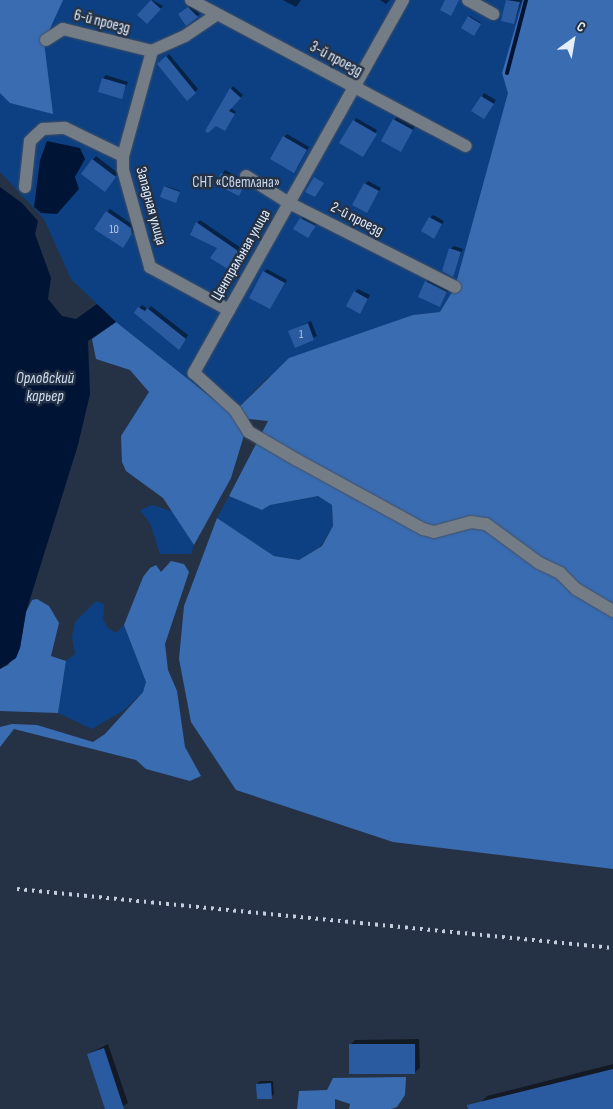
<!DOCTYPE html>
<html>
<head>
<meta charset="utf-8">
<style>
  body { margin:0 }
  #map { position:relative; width:613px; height:1109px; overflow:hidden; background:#253246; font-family:"Sofia Sans Condensed",sans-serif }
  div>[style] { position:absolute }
  .green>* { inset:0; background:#0d4082 }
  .forest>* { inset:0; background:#3a6cb2 }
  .water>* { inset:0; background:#001436 }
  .shadow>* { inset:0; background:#0007 }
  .stream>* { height:4px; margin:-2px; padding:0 2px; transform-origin:2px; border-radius:2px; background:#001436 }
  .building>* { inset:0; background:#2a5ba1 }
  .roads { filter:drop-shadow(0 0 1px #445063) drop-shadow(0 0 1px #445063) }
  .minor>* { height:12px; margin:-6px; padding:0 6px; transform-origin:6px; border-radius:6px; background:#747c86 }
  .rail>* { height:4px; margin-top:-2px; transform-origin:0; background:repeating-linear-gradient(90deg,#c3cddb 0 2.5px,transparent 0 7.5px) }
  span { translate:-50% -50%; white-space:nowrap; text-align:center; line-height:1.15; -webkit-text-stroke:5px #253246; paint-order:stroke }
  .number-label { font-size:12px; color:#b6c9e4 }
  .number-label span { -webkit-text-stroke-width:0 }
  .street-label { font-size:15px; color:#e5eefb }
  .park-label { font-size:15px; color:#cad7eb }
  .water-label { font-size:16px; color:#cfddf1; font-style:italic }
  .north { position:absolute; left:548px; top:15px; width:50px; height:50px; -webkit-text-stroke:4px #253246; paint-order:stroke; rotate:32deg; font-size:14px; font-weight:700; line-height:20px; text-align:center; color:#e5eefb }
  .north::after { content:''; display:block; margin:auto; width:18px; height:22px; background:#e5eefb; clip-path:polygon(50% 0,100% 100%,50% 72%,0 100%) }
</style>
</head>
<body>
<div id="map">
  <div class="green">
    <div style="clip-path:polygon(59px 0,523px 0,502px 73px,509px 93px,455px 287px,440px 312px,413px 315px,267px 378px,232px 414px,116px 322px,71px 279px,44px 219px,0 172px,0 53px)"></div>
    <div style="clip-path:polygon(229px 496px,262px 510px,270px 505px,318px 496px,332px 505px,333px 526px,321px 546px,299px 560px,274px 556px,217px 518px)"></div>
    <div style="clip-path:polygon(153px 505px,173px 512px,194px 545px,191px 554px,160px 554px,150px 523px,140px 510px)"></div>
    <div style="clip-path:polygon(96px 601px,104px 604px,103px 620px,108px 628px,116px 633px,124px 625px,146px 682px,143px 692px,123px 711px,92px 729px,58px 713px,66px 661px,75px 654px,72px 637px,75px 622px)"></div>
  </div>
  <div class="forest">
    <div style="clip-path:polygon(0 0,63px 0,44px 42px,53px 114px,10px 103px,0 93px)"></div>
    <div style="clip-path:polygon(523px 0,613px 0,613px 869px,393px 842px,236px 790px,191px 722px,179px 659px,184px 606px,217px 518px,274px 556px,299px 560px,322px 546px,333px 526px,332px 505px,318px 496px,270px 505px,262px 510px,229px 496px,268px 421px,249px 419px,231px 478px,194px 545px,163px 498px,126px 471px,122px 462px,121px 436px,149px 392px,130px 370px,96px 359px,92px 339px,116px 322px,232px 414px,289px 358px,413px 315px,440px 312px,455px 287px,508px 93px,502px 73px)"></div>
    <div style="clip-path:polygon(171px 561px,184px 564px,189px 572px,165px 644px,168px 670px,177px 691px,185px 747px,201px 776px,190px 781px,146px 769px,136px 760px,14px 729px,0 747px,0 727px,12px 724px,37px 725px,93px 742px,105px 734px,143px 692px,146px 682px,124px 625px,143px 577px,150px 568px,156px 565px,161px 572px)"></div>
    <div style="clip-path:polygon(37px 599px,49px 606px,59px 623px,51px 656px,66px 661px,58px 713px,0 711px,0 669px,8px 665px,20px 648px,26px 612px,32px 600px)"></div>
    <div style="clip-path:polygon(406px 1077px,405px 1095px,397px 1107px,391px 1109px,349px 1109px,350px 1104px,335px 1099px,335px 1109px,297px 1109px,299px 1091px,327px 1090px,333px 1078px)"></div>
  </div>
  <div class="water">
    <div style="clip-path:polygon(47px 141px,80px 148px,85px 159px,75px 177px,79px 189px,57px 214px,41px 213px,34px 207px,40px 160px)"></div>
    <div style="clip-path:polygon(0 187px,22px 203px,38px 221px,35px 234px,51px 278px,48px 299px,62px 316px,76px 319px,97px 304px,116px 322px,88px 341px,90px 394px,78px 445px,26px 612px,20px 648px,16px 658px,0 669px)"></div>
  </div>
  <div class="shadow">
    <div style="clip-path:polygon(152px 0,163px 6px,147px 23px,138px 15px)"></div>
    <div style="clip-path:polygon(283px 0,301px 0,296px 7px)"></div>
    <div style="clip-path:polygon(380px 0,390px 0,386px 4px)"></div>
    <div style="clip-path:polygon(507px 0,522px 0,514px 23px,502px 20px)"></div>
    <div style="clip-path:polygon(191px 5px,200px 14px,186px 24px,183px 11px)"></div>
    <div style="clip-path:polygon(470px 16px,481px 23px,475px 33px,469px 17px)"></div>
    <div style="clip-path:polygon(169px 54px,198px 89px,195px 92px,162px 61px)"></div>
    <div style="clip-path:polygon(106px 75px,128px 82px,121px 98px,103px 78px)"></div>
    <div style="clip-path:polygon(233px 86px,243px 95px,231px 108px,236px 112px,227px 127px,216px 124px,206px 130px)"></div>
    <div style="clip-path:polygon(484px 93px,496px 100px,487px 114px,482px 96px)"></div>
    <div style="clip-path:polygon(397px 117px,415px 126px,401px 151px,394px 120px)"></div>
    <div style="clip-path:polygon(356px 118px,377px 130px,364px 153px,354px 121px)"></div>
    <div style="clip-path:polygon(287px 134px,309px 147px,297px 168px,284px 137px)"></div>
    <div style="clip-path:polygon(96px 156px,118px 173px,108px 187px,82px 173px)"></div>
    <div style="clip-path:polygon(225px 170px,247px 182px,239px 195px,217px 183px)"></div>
    <div style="clip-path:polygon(368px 181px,381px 188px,367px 212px,365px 184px)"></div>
    <div style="clip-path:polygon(166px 186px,180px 191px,177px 200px,165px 187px)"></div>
    <div style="clip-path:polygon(110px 209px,133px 225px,135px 230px,125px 244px,107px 212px)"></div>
    <div style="clip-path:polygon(304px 215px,318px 222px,311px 234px,295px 229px)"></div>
    <div style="clip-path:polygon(433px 215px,444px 221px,434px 237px,430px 218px)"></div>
    <div style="clip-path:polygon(200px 220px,244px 250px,233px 266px,197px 223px)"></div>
    <div style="clip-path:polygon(454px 246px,463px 249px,452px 275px,450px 249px)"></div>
    <div style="clip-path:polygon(267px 269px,287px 280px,270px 308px,264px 272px)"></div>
    <div style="clip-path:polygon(429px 279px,449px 289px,440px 306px,426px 282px)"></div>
    <div style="clip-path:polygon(358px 289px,370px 295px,363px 309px,355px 292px)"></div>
    <div style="clip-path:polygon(142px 305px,148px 309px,151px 306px,188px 335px,182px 345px,135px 313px)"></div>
    <div style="clip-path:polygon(311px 321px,317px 336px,295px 346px,290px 331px)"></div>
    <div style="clip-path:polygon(419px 1039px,420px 1068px,415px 1072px,350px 1045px,355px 1040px)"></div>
    <div style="clip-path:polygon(108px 1044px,128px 1103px,118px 1109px,106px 1109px,88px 1054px)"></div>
    <div style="clip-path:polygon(613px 1064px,613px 1109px,482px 1109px,481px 1102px,487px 1096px)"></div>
    <div style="clip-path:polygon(260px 1081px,273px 1081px,274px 1094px,271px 1097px,257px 1084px)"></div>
  </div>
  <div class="stream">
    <div style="left:507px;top:73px;width:75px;rotate:-75.4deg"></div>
  </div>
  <div class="building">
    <div style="clip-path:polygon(151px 0,161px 9px,147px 24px,137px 15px)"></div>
    <div style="clip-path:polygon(445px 0,459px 0,451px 16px,440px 10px)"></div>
    <div style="clip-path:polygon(506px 0,520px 2px,514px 24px,501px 21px)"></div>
    <div style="clip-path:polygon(188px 7px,198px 17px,186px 26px,178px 14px)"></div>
    <div style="clip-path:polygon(468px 16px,481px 24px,474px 36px,461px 28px)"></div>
    <div style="clip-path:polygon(166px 56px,196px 93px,187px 101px,157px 64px)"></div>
    <div style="clip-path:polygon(102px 78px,126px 85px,122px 99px,98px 92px)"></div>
    <div style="clip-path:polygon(230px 88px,241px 98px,229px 111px,235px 114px,225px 131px,216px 126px,208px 133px,205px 131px)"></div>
    <div style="clip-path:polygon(481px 96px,494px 104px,484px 119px,471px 111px)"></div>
    <div style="clip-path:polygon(393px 119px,413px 130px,401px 152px,381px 141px)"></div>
    <div style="clip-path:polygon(353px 120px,377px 134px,363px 157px,339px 143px)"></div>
    <div style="clip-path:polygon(283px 136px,307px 150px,294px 173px,270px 159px)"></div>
    <div style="clip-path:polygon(92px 159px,116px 177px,105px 192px,81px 174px)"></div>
    <div style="clip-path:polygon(221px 173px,245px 185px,239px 196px,215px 184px)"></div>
    <div style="clip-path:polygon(314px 177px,324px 183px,315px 197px,305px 192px)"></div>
    <div style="clip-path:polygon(364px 183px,379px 191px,367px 213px,352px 205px)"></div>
    <div style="clip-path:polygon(164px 186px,180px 192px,176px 203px,160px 197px)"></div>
    <div style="clip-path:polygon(106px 211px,131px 228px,132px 234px,123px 248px,94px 229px)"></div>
    <div style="clip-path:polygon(429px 217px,442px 224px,434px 239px,421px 231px)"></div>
    <div style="clip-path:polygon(300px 218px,316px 226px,308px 238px,293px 229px)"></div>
    <div style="clip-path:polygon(196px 222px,241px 253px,231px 271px,210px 258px,217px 248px,190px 235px)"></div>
    <div style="clip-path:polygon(449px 248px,461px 252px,453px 277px,442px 271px)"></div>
    <div style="clip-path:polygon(263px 271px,285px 283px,270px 309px,249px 298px)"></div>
    <div style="clip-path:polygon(425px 281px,447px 292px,440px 307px,418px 297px)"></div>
    <div style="clip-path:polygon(354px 291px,368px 299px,360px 314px,346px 306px)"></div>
    <div style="clip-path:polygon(138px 307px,145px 311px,147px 308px,186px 339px,179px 350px,134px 313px)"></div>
    <div style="clip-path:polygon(308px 323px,314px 340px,295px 348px,288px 331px)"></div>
    <div style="clip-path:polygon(349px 1044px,415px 1044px,415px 1074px,349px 1074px)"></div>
    <div style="clip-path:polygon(104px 1048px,124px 1109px,105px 1109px,87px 1054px)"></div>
    <div style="clip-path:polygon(613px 1069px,613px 1109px,468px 1109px,467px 1105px)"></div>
    <div style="clip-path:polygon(271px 1083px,272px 1099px,257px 1099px,256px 1084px)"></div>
  </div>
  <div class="roads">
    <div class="minor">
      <div style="left:191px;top:0;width:311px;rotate:28deg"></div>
      <div style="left:403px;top:0;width:428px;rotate:119.3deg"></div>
      <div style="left:194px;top:373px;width:55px;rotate:42.1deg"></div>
      <div style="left:235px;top:410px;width:26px;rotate:58deg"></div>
      <div style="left:249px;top:432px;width:56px;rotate:30.3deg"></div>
      <div style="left:297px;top:460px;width:144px;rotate:28.7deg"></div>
      <div style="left:423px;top:529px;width:11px;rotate:15deg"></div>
      <div style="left:434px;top:532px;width:38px;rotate:-15deg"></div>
      <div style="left:471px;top:522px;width:15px;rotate:8deg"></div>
      <div style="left:486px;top:524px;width:66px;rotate:36.3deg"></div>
      <div style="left:539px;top:563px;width:23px;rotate:25deg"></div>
      <div style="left:560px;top:573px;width:23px;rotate:45deg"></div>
      <div style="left:576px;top:589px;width:43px;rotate:30.7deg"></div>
      <div style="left:468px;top:0;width:29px;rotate:29deg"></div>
      <div style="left:216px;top:15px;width:37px;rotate:146deg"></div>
      <div style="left:185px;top:36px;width:36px;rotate:156deg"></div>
      <div style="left:152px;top:51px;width:109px;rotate:105.4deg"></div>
      <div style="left:123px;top:156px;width:14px;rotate:90deg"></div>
      <div style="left:123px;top:170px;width:101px;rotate:74.4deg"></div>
      <div style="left:150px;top:267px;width:90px;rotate:28.6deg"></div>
      <div style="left:46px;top:40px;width:20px;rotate:-33deg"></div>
      <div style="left:63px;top:29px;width:92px;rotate:13.9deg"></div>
      <div style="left:246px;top:176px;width:51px;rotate:32.1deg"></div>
      <div style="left:289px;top:203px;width:186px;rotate:26.8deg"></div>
      <div style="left:25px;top:187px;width:46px;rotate:-83.8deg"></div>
      <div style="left:30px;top:141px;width:18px;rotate:-43deg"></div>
      <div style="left:43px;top:129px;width:22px;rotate:-3deg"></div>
      <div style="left:65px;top:128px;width:64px;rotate:25.8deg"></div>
    </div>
  </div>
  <div class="rail">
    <div style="left:17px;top:889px;width:599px;rotate:5.65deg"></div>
  </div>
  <div class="number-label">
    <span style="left:114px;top:230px">10</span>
    <span style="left:301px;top:335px">1</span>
  </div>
  <div class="street-label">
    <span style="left:102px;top:22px;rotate:14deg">6-й проезд</span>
    <span style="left:336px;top:59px;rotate:28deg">3-й проезд</span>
    <span style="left:151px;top:206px;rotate:75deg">Западная улица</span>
    <span style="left:357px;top:219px;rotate:27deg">2-й проезд</span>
    <span style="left:241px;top:255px;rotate:-60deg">Центральная улица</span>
  </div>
  <div class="park-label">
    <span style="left:236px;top:183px">СНТ «Светлана»</span>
  </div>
  <div class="water-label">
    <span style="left:45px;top:388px">Орловский<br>карьер</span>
  </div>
  <div class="north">С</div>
</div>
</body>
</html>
